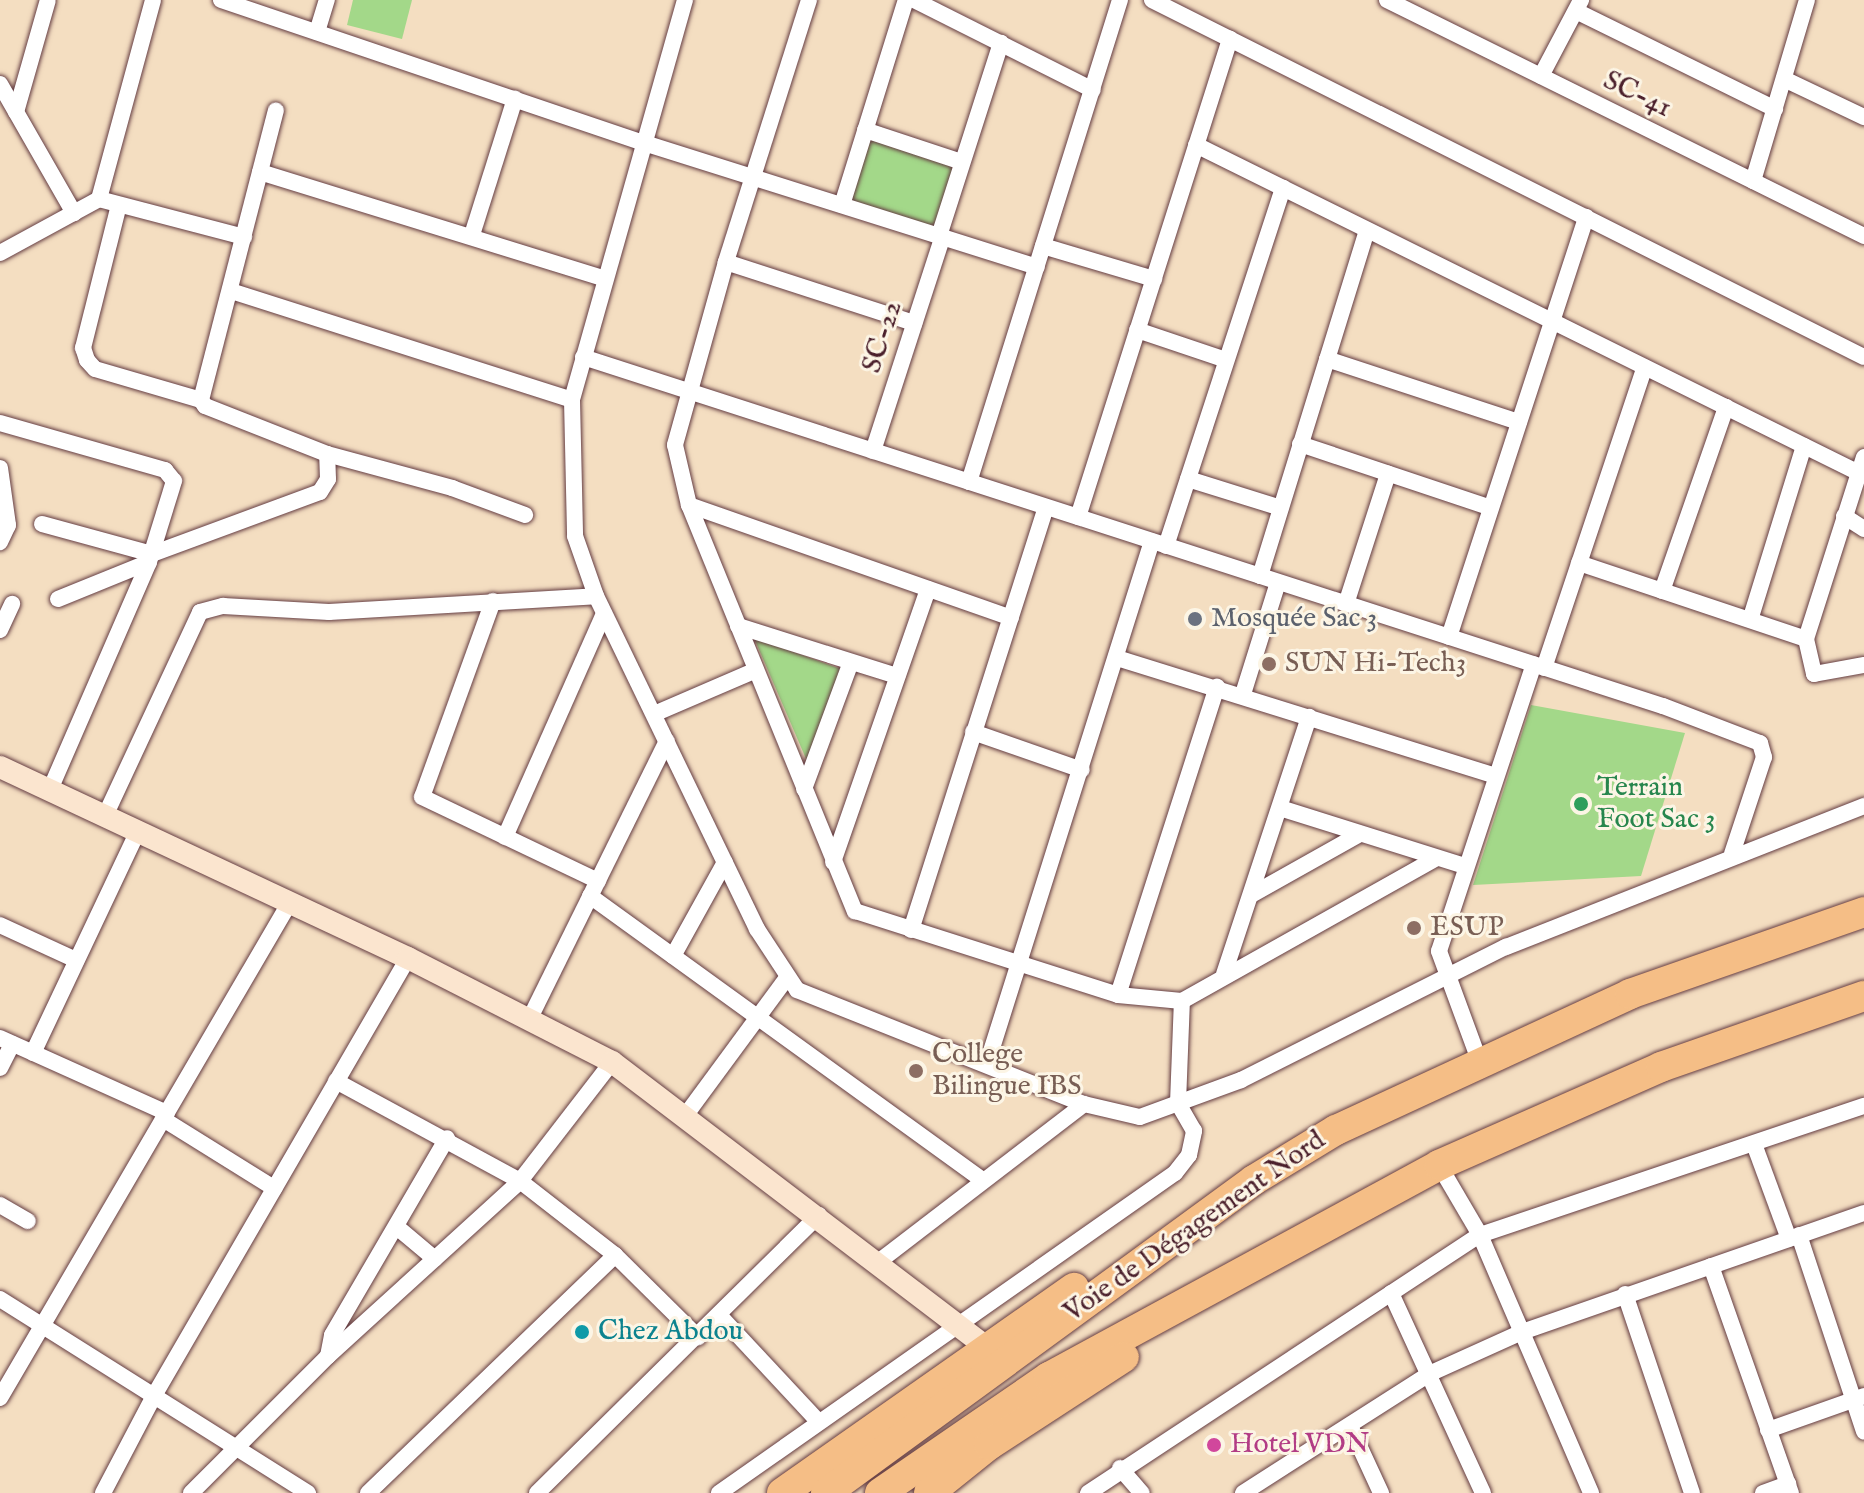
<!DOCTYPE html>
<html>
<head>
<meta charset="utf-8">
<style>
  body { margin:0 }
  #map { position:relative; width:1864px; height:1493px; overflow:hidden; background:#f4dec1; font-family:"IM FELL English",serif }
  div>[style] { position:absolute }
  .green>* { inset:0; background:#a3d889 }
  .roads { filter:drop-shadow(0 0 2px #643c42) drop-shadow(0 0 2px #643c42) }
  .street>* { height:16px; margin:-8px; padding:0 8px; transform-origin:8px; border-radius:8px; background:#fff }
  .secondary>* { height:22px; margin:-11px; padding:0 11px; transform-origin:11px; border-radius:11px; background:#fbe5cf }
  .highway>* { height:30px; margin:-15px; padding:0 15px; transform-origin:15px; border-radius:15px; background:#f5be86 }
  .dots>* { width:22px; height:22px; translate:-50% -50%; box-sizing:border-box; border:4px solid #fcf5e5; border-radius:50% }
  span { translate:-50% -50%; white-space:nowrap; text-align:center; line-height:1.15; -webkit-text-stroke:6px #fcf5e5; paint-order:stroke }
  .street-label { font-size:28px; color:#4a1f2b }
  .worship-label { font-size:28px; color:#5b616d }
  .left { translate:0 -50%; text-align:left }
  .education-label { font-size:28px; color:#785e54 }
  .leisure-label { font-size:28px; color:#27864d }
  .culture-label { font-size:28px; color:#0d838f }
  .hotel-label { font-size:28px; color:#b23c85 }
</style>
</head>
<body>
<div id="map">
  <div class="green">
    <div style="clip-path:polygon(353px 0,412px 0,402px 39px,347px 25px)"></div>
    <div style="clip-path:polygon(873px 130px,957px 160px,933px 231px,849px 202px)"></div>
    <div style="clip-path:polygon(754px 638px,841px 669px,810px 768px)"></div>
    <div style="clip-path:polygon(1531px 705px,1685px 733px,1641px 876px,1473px 885px)"></div>
  </div>
  <div class="roads">
    <div class="street">
      <div style="left:221px;top:0;width:443px;rotate:18.7deg"></div>
      <div style="left:641px;top:142px;width:415px;rotate:17.5deg"></div>
      <div style="left:685px;top:0;width:416px;rotate:105.8deg"></div>
      <div style="left:572px;top:400px;width:136px;rotate:88.7deg"></div>
      <div style="left:575px;top:536px;width:64px;rotate:70.7deg"></div>
      <div style="left:596px;top:596px;width:370px;rotate:64.2deg"></div>
      <div style="left:757px;top:929px;width:73px;rotate:56.7deg"></div>
      <div style="left:797px;top:990px;width:309px;rotate:21.7deg"></div>
      <div style="left:1084px;top:1104px;width:57px;rotate:13.1deg"></div>
      <div style="left:1140px;top:1117px;width:108px;rotate:-20.1deg"></div>
      <div style="left:1241px;top:1080px;width:297px;rotate:-26.7deg"></div>
      <div style="left:1506px;top:947px;width:385px;rotate:-21.5deg"></div>
      <div style="left:809px;top:0;width:275px;rotate:107.6deg"></div>
      <div style="left:726px;top:262px;width:190px;rotate:105.6deg"></div>
      <div style="left:675px;top:445px;width:62px;rotate:76.9deg"></div>
      <div style="left:689px;top:505px;width:439px;rotate:67.8deg"></div>
      <div style="left:855px;top:911px;width:276px;rotate:17.7deg"></div>
      <div style="left:1118px;top:995px;width:64px;rotate:5.4deg"></div>
      <div style="left:1182px;top:1001px;width:292px;rotate:-29.3deg"></div>
      <div style="left:914px;top:0;width:200px;rotate:26.7deg"></div>
      <div style="left:1152px;top:0;width:796px;rotate:26.63deg"></div>
      <div style="left:1387px;top:0;width:532px;rotate:26.32deg"></div>
      <div style="left:1576px;top:11px;width:222px;rotate:26.2deg"></div>
      <div style="left:317px;top:32px;width:34px;rotate:-73deg"></div>
      <div style="left:1541px;top:76px;width:86px;rotate:-62.2deg"></div>
      <div style="left:1784px;top:79px;width:89px;rotate:25.4deg"></div>
      <div style="left:0;top:84px;width:149px;rotate:60.2deg"></div>
      <div style="left:16px;top:112px;width:116px;rotate:-74.1deg"></div>
      <div style="left:865px;top:130px;width:102px;rotate:18.3deg"></div>
      <div style="left:1196px;top:145px;width:740px;rotate:26.32deg"></div>
      <div style="left:260px;top:172px;width:359px;rotate:17.2deg"></div>
      <div style="left:1753px;top:181px;width:189px;rotate:-73.4deg"></div>
      <div style="left:99px;top:199px;width:206px;rotate:-74.8deg"></div>
      <div style="left:842px;top:205px;width:215px;rotate:-72.7deg"></div>
      <div style="left:472px;top:235px;width:143px;rotate:-72.5deg"></div>
      <div style="left:939px;top:236px;width:203px;rotate:-72.2deg"></div>
      <div style="left:1043px;top:246px;width:116px;rotate:16.6deg"></div>
      <div style="left:0;top:253px;width:113px;rotate:-28.6deg"></div>
      <div style="left:99px;top:199px;width:150px;rotate:14.7deg"></div>
      <div style="left:726px;top:262px;width:198px;rotate:18deg"></div>
      <div style="left:231px;top:291px;width:358px;rotate:17.7deg"></div>
      <div style="left:1137px;top:330px;width:94px;rotate:18.6deg"></div>
      <div style="left:583px;top:357px;width:1135px;rotate:17.91deg"></div>
      <div style="left:1663px;top:706px;width:104px;rotate:20.9deg"></div>
      <div style="left:1760px;top:743px;width:15px;rotate:74deg"></div>
      <div style="left:1764px;top:757px;width:102px;rotate:108.3deg"></div>
      <div style="left:1327px;top:359px;width:202px;rotate:18.2deg"></div>
      <div style="left:201px;top:400px;width:299px;rotate:-75.5deg"></div>
      <div style="left:0;top:423px;width:172px;rotate:15.9deg"></div>
      <div style="left:165px;top:470px;width:14px;rotate:51deg"></div>
      <div style="left:174px;top:481px;width:85px;rotate:107.2deg"></div>
      <div style="left:149px;top:562px;width:249px;rotate:113.5deg"></div>
      <div style="left:1300px;top:444px;width:201px;rotate:18.5deg"></div>
      <div style="left:873px;top:451px;width:223px;rotate:-72deg"></div>
      <div style="left:327px;top:454px;width:130px;rotate:15.2deg"></div>
      <div style="left:452px;top:488px;width:78px;rotate:20.3deg"></div>
      <div style="left:1864px;top:457px;width:191px;rotate:107.7deg"></div>
      <div style="left:1806px;top:639px;width:36px;rotate:77deg"></div>
      <div style="left:1814px;top:674px;width:51px;rotate:-10.2deg"></div>
      <div style="left:0;top:468px;width:58px;rotate:82deg"></div>
      <div style="left:8px;top:525px;width:19px;rotate:115deg"></div>
      <div style="left:1188px;top:479px;width:97px;rotate:17.3deg"></div>
      <div style="left:969px;top:482px;width:505px;rotate:-72.61deg"></div>
      <div style="left:689px;top:505px;width:341px;rotate:19.3deg"></div>
      <div style="left:1844px;top:516px;width:24px;rotate:33deg"></div>
      <div style="left:1078px;top:517px;width:502px;rotate:-72.36deg"></div>
      <div style="left:42px;top:524px;width:114px;rotate:15.3deg"></div>
      <div style="left:152px;top:554px;width:179px;rotate:-20.3deg"></div>
      <div style="left:320px;top:492px;width:15px;rotate:-58deg"></div>
      <div style="left:328px;top:479px;width:25px;rotate:-92deg"></div>
      <div style="left:327px;top:454px;width:131px;rotate:-158.5deg"></div>
      <div style="left:205px;top:406px;width:7px;rotate:-124deg"></div>
      <div style="left:201px;top:400px;width:110px;rotate:-163.7deg"></div>
      <div style="left:95px;top:369px;width:12px;rotate:-132deg"></div>
      <div style="left:87px;top:360px;width:13px;rotate:-108deg"></div>
      <div style="left:83px;top:348px;width:147px;rotate:-75.9deg"></div>
      <div style="left:1166px;top:546px;width:377px;rotate:-71.9deg"></div>
      <div style="left:1579px;top:563px;width:239px;rotate:18.5deg"></div>
      <div style="left:1260px;top:576px;width:362px;rotate:-72.8deg"></div>
      <div style="left:1662px;top:591px;width:195px;rotate:-70.8deg"></div>
      <div style="left:58px;top:599px;width:98px;rotate:-22.1deg"></div>
      <div style="left:493px;top:601px;width:208px;rotate:109.9deg"></div>
      <div style="left:422px;top:797px;width:195px;rotate:25.5deg"></div>
      <div style="left:1346px;top:604px;width:137px;rotate:-72.1deg"></div>
      <div style="left:1751px;top:617px;width:179px;rotate:-72.8deg"></div>
      <div style="left:738px;top:626px;width:167px;rotate:17.5deg"></div>
      <div style="left:0;top:630px;width:29px;rotate:-65deg"></div>
      <div style="left:1449px;top:637px;width:442px;rotate:-71.9deg"></div>
      <div style="left:1117px;top:658px;width:396px;rotate:17.3deg"></div>
      <div style="left:1544px;top:668px;width:317px;rotate:-71.5deg"></div>
      <div style="left:1243px;top:694px;width:117px;rotate:-72.6deg"></div>
      <div style="left:654px;top:714px;width:111px;rotate:-23.3deg"></div>
      <div style="left:973px;top:732px;width:115px;rotate:19.2deg"></div>
      <div style="left:804px;top:789px;width:135px;rotate:-69.7deg"></div>
      <div style="left:1280px;top:808px;width:194px;rotate:17.4deg"></div>
      <div style="left:105px;top:816px;width:225px;rotate:-65deg"></div>
      <div style="left:200px;top:612px;width:24px;rotate:-15deg"></div>
      <div style="left:223px;top:606px;width:106px;rotate:3.2deg"></div>
      <div style="left:329px;top:612px;width:267px;rotate:-3.4deg"></div>
      <div style="left:505px;top:837px;width:244px;rotate:-66.1deg"></div>
      <div style="left:833px;top:862px;width:289px;rotate:-70.8deg"></div>
      <div style="left:1253px;top:894px;width:123px;rotate:-29.3deg"></div>
      <div style="left:590px;top:896px;width:484px;rotate:35.9deg"></div>
      <div style="left:0;top:925px;width:84px;rotate:24.7deg"></div>
      <div style="left:911px;top:930px;width:444px;rotate:-72.3deg"></div>
      <div style="left:673px;top:956px;width:107px;rotate:-61deg"></div>
      <div style="left:1224px;top:974px;width:271px;rotate:-71.7deg"></div>
      <div style="left:1118px;top:995px;width:324px;rotate:-72.2deg"></div>
      <div style="left:529px;top:1020px;width:311px;rotate:-63.7deg"></div>
      <div style="left:0;top:1038px;width:183px;rotate:24.2deg"></div>
      <div style="left:33px;top:1053px;width:246px;rotate:-64.7deg"></div>
      <div style="left:1479px;top:1060px;width:116px;rotate:-110.2deg"></div>
      <div style="left:1439px;top:951px;width:302px;rotate:-71.7deg"></div>
      <div style="left:987px;top:1064px;width:548px;rotate:-72.49deg"></div>
      <div style="left:0;top:1068px;width:27px;rotate:-63deg"></div>
      <div style="left:336px;top:1081px;width:209px;rotate:28.5deg"></div>
      <div style="left:520px;top:1181px;width:120px;rotate:37.9deg"></div>
      <div style="left:615px;top:1255px;width:117px;rotate:44.7deg"></div>
      <div style="left:685px;top:1116px;width:170px;rotate:-53.6deg"></div>
      <div style="left:163px;top:1119px;width:131px;rotate:31.9deg"></div>
      <div style="left:1754px;top:1144px;width:101px;rotate:69.8deg"></div>
      <div style="left:1439px;top:1165px;width:81px;rotate:59.6deg"></div>
      <div style="left:1480px;top:1235px;width:281px;rotate:66.7deg"></div>
      <div style="left:0;top:1205px;width:32px;rotate:30deg"></div>
      <div style="left:398px;top:1228px;width:48px;rotate:40deg"></div>
      <div style="left:1799px;top:1235px;width:207px;rotate:71.7deg"></div>
      <div style="left:877px;top:1263px;width:261px;rotate:-37.5deg"></div>
      <div style="left:1711px;top:1266px;width:241px;rotate:70.6deg"></div>
      <div style="left:1391px;top:1293px;width:220px;rotate:65.3deg"></div>
      <div style="left:1625px;top:1294px;width:210px;rotate:71.4deg"></div>
      <div style="left:0;top:1299px;width:364px;rotate:32.2deg"></div>
      <div style="left:720px;top:1316px;width:142px;rotate:47deg"></div>
      <div style="left:328px;top:1356px;width:21px;rotate:-79deg"></div>
      <div style="left:332px;top:1335px;width:228px;rotate:-59.7deg"></div>
      <div style="left:0;top:1398px;width:575px;rotate:-59.69deg"></div>
      <div style="left:1351px;top:1428px;width:72px;rotate:65.2deg"></div>
      <div style="left:1768px;top:1430px;width:102px;rotate:-19.5deg"></div>
      <div style="left:1120px;top:1468px;width:33px;rotate:49deg"></div>
      <div style="left:103px;top:1493px;width:112px;rotate:-62.3deg"></div>
      <div style="left:155px;top:1394px;width:504px;rotate:-59.87deg"></div>
      <div style="left:191px;top:1493px;width:194px;rotate:-45deg"></div>
      <div style="left:328px;top:1356px;width:260px;rotate:-42.3deg"></div>
      <div style="left:520px;top:1181px;width:150px;rotate:-52.3deg"></div>
      <div style="left:368px;top:1493px;width:343px;rotate:-43.9deg"></div>
      <div style="left:537px;top:1493px;width:396px;rotate:-44.6deg"></div>
      <div style="left:719px;top:1493px;width:557px;rotate:-35.06deg"></div>
      <div style="left:1175px;top:1173px;width:23px;rotate:-52deg"></div>
      <div style="left:1189px;top:1155px;width:25px;rotate:-78deg"></div>
      <div style="left:1194px;top:1131px;width:32px;rotate:-120deg"></div>
      <div style="left:1178px;top:1103px;width:102px;rotate:-87.8deg"></div>
      <div style="left:1088px;top:1493px;width:469px;rotate:-33.4deg"></div>
      <div style="left:1480px;top:1235px;width:405px;rotate:-18.6deg"></div>
      <div style="left:1243px;top:1493px;width:221px;rotate:-32.6deg"></div>
      <div style="left:1429px;top:1374px;width:102px;rotate:-24.3deg"></div>
      <div style="left:1522px;top:1332px;width:362px;rotate:-19.2deg"></div>
      <div style="left:1763px;top:1493px;width:27px;rotate:-20deg"></div>
    </div>
    <div class="secondary">
      <div style="left:0;top:767px;width:450px;rotate:25.1deg"></div>
      <div style="left:408px;top:958px;width:229px;rotate:27deg"></div>
      <div style="left:612px;top:1062px;width:469px;rotate:37.3deg"></div>
    </div>
    <div class="highway">
      <div style="left:782px;top:1493px;width:357px;rotate:-35.1deg"></div>
      <div style="left:826px;top:1493px;width:530px;rotate:-36.18deg"></div>
      <div style="left:1254px;top:1180px;width:96px;rotate:-31.4deg"></div>
      <div style="left:1336px;top:1130px;width:324px;rotate:-24.8deg"></div>
      <div style="left:1630px;top:994px;width:248px;rotate:-19.3deg"></div>
      <div style="left:880px;top:1493px;width:205px;rotate:-34.5deg"></div>
      <div style="left:1049px;top:1377px;width:444px;rotate:-28.5deg"></div>
      <div style="left:1439px;top:1165px;width:243px;rotate:-23.8deg"></div>
      <div style="left:1661px;top:1067px;width:215px;rotate:-19.3deg"></div>
      <div style="left:929px;top:1493px;width:77px;rotate:-38.7deg"></div>
      <div style="left:989px;top:1445px;width:161px;rotate:-33.1deg"></div>
    </div>
  </div>
  <div class="dots">
    <div style="left:1195px;top:619px;background:#6b7280"></div>
    <div style="left:1269px;top:664px;background:#8d6e63"></div>
    <div style="left:1581px;top:804px;background:#2e9e5b"></div>
    <div style="left:1414px;top:928px;background:#8d6e63"></div>
    <div style="left:916px;top:1071px;background:#8d6e63"></div>
    <div style="left:582px;top:1332px;background:#0f9aa8"></div>
    <div style="left:1214px;top:1445px;background:#d1479c"></div>
  </div>
  <div class="street-label">
    <span style="left:1637px;top:95px;rotate:26deg">SC-41</span>
    <span style="left:883px;top:337px;rotate:-72deg">SC-22</span>
    <span style="left:1195px;top:1227px;rotate:-35deg">Voie de Dégagement Nord</span>
  </div>
  <div class="worship-label">
    <span class="left" style="left:1211px;top:619px">Mosquée Sac 3</span>
  </div>
  <div class="education-label">
    <span class="left" style="left:1285px;top:664px">SUN Hi-Tech3</span>
    <span class="left" style="left:1430px;top:928px">ESUP</span>
    <span class="left" style="left:932px;top:1071px">College<br>Bilingue IBS</span>
  </div>
  <div class="leisure-label">
    <span class="left" style="left:1597px;top:804px">Terrain<br>Foot Sac 3</span>
  </div>
  <div class="culture-label">
    <span class="left" style="left:598px;top:1332px">Chez Abdou</span>
  </div>
  <div class="hotel-label">
    <span class="left" style="left:1230px;top:1445px">Hotel VDN</span>
  </div>
</div>
</body>
</html>
